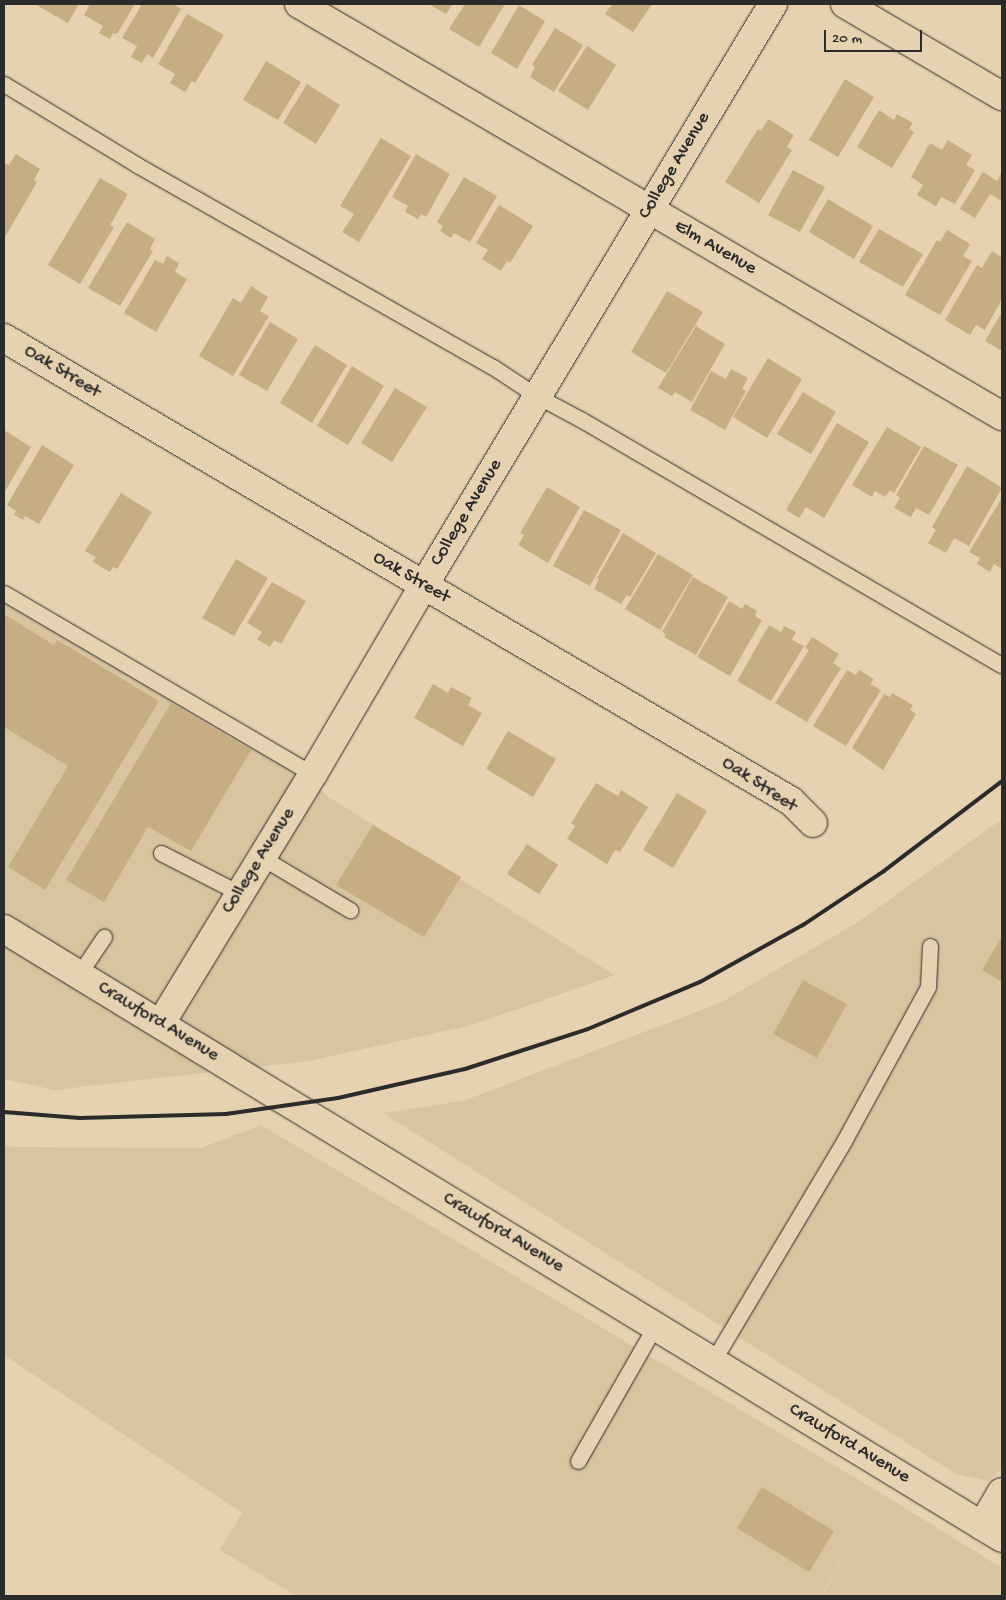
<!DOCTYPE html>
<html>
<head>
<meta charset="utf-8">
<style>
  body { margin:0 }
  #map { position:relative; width:1006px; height:1600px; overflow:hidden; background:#e6d2b0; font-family:"Gochi Hand",sans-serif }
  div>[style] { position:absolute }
  .built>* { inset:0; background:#d9c4a0 }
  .building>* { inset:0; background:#c7ae82 }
  .roads { filter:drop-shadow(0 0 1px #2b2b2b) drop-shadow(0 0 1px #2b2b2b) }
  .service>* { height:15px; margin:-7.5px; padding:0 7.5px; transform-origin:7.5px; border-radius:7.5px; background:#e6d2b0 }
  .minor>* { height:28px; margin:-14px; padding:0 14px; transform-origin:14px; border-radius:14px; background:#e6d2b0 }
  .tertiary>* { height:28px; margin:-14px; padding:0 14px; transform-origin:14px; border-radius:14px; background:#e6d2b0 }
  .rail>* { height:4px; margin:-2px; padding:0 2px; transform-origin:2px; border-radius:2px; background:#2b2b2b }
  span { translate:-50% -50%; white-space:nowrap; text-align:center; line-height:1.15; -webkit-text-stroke:4.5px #e6d2b0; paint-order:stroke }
  .street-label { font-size:19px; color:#2b2b2b }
  .frame { position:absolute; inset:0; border:5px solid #2b2b2b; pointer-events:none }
  .scale { position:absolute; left:824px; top:30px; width:98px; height:22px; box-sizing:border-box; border:2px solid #2b2b2b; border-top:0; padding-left:6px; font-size:15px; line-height:18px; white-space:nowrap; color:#2b2b2b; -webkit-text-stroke:4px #e6d2b0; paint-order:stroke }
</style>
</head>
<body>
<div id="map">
  <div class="built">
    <div style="clip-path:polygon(4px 593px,291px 763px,327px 796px,615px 975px,469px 1026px,308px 1061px,55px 1090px,4px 1079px)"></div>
    <div style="clip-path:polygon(1002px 819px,1002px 1468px,988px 1481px,956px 1474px,383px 1113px,463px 1101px,720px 1003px,858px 922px)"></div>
    <div style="clip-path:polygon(261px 1125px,879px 1492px,1002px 1568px,1002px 1596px,822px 1596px,876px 1498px,821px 1596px,296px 1596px,220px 1550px,242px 1513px,4px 1355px,4px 1145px,15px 1147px,201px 1148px)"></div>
  </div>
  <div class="building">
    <div style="clip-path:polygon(39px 4px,79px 4px,68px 23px,38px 6px)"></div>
    <div style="clip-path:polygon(90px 4px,135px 4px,117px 34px,113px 33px,110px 39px,99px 33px,103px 26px,84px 15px)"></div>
    <div style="clip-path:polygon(142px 4px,173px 4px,181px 9px,153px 58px,147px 54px,142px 63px,131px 57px,137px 46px,122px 38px)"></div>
    <div style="clip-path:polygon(429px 4px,453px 4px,446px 14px)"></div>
    <div style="clip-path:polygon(465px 4px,505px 4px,479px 47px,449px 29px)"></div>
    <div style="clip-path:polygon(612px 4px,652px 4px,633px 32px,605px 14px)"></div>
    <div style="clip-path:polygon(519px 5px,545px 21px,517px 69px,491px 53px)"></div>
    <div style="clip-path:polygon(187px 14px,224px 35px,195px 83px,192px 81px,185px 92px,170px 83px,175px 74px,158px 64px)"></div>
    <div style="clip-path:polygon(555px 28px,583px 45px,554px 92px,530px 77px,535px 67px,532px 65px)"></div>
    <div style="clip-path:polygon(587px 46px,616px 65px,588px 110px,558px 91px)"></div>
    <div style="clip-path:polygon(266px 61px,301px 82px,278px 120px,243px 100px)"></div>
    <div style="clip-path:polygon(845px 79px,874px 97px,838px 157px,809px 140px)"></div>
    <div style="clip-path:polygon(307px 84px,340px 105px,316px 144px,283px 123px)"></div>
    <div style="clip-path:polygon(879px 110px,894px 120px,897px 114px,913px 123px,909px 129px,914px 132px,892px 168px,857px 147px)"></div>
    <div style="clip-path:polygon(768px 119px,794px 135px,787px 147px,792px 150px,759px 203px,725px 182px,758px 129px,761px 131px)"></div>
    <div style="clip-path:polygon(381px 138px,411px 156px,359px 242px,342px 232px,354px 214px,340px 206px)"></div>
    <div style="clip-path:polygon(948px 140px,972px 155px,966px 165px,975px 170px,955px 204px,941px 197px,936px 206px,917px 195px,923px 185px,911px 177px,930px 143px,942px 150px)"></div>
    <div style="clip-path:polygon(16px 154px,40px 169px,34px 180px,37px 182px,4px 239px,4px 166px,5px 163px,9px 165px)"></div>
    <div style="clip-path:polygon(416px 154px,450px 174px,426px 217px,421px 214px,418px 219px,405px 212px,408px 206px,392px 197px)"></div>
    <div style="clip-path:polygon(793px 170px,825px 187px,800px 232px,768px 215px)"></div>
    <div style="clip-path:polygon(983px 172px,997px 181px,1002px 172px,1002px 201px,990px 194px,975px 218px,960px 209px)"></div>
    <div style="clip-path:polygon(464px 177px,497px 196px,470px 242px,454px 233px,451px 238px,440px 231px,443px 226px,437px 222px)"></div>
    <div style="clip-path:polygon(100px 178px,128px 194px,110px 225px,114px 227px,80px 284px,48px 265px)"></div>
    <div style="clip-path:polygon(828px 199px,873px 226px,854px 259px,809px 232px)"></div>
    <div style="clip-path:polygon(499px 205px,533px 226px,510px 263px,507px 261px,501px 271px,482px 259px,488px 250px,476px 243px)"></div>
    <div style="clip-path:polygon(127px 222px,155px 239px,150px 249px,153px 251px,120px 306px,88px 288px)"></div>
    <div style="clip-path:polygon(879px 229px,923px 254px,903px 287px,859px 262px)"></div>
    <div style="clip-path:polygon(947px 230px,970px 244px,963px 256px,972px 261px,940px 315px,905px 295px,937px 240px,940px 242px)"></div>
    <div style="clip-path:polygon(992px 251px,1002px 257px,1002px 299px,985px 330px,976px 325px,970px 335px,945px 320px,977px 265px,982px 268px)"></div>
    <div style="clip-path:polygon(167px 256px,179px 263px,175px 272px,187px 279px,156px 332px,124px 313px,155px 260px,163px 264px)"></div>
    <div style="clip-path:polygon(251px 286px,268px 297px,260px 311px,269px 316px,233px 376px,199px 356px,233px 298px,241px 303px)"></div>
    <div style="clip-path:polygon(667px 291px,703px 312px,666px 373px,631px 352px)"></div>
    <div style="clip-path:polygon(1002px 312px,1002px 351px,985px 341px)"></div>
    <div style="clip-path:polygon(270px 322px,298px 339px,267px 391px,239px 375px)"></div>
    <div style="clip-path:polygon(696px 326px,725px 344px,692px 402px,675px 392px,672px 396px,658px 388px)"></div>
    <div style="clip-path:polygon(315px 345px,347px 365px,312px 423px,280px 403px)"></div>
    <div style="clip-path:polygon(768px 358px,802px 379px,767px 438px,733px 417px)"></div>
    <div style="clip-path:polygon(352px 366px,384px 386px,348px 445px,317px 426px)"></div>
    <div style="clip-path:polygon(731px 369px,748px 378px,742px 389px,746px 391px,725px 430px,690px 410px,711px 371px,726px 379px)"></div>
    <div style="clip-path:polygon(395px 388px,427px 407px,392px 462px,361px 443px)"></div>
    <div style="clip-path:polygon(803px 392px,836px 412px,811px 454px,777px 434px)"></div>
    <div style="clip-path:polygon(837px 423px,869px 442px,824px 518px,806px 507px,799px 518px,786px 510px)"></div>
    <div style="clip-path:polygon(887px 427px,921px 447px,894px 493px,890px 490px,885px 497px,875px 491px,872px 497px,852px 485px)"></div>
    <div style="clip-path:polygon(4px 430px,31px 447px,4px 493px)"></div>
    <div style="clip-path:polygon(42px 445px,74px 465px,39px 524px,25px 516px,23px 520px,14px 515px,16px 511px,7px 505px)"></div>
    <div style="clip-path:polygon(924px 446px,958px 465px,929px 515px,916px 508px,911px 517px,894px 508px,900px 498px,896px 495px)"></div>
    <div style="clip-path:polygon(967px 466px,1002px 488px,969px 546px,954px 538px,946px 553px,928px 543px,936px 530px,932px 527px)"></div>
    <div style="clip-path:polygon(547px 487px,580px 507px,548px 563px,518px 545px,524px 535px,520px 533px)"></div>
    <div style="clip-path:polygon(121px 493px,152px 512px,117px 569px,113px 567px,110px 572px,93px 562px,96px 557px,85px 551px)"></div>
    <div style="clip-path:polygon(1002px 498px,1002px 569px,994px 564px,990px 572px,977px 564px,980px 558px,969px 552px)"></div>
    <div style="clip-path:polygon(584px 510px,621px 530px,590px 586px,553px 566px)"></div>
    <div style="clip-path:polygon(623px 533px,656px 553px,630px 597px,627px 595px,621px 604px,594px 589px,599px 579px,597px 578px)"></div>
    <div style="clip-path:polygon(658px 554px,693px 575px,660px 630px,625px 609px)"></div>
    <div style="clip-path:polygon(236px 559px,268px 578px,234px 636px,202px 618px)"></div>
    <div style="clip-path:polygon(693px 577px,728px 597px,696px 655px,664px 637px,666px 634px,662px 632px)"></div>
    <div style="clip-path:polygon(272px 582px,306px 601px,281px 644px,274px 640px,270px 647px,257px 639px,262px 632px,247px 623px)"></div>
    <div style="clip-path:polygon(729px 601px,742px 609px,745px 604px,757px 611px,755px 616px,762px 620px,730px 676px,697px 657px)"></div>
    <div style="clip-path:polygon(4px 614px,54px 645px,57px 640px,159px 701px,45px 890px,8px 867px,68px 766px,4px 727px)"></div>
    <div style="clip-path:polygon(769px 625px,781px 632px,784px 626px,796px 632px,792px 640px,804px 646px,771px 701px,737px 681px)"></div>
    <div style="clip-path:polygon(812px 637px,839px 654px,833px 663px,841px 668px,807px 722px,775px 703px,809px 650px,805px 648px)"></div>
    <div style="clip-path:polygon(847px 670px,856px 675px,859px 670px,874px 679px,870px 684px,881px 690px,846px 746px,813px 726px)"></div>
    <div style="clip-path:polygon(433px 684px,448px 693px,451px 687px,472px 698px,468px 705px,482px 713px,463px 746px,414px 718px)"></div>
    <div style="clip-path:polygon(892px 693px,913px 705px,910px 710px,916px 714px,883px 770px,852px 748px,884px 694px,890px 697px)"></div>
    <div style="clip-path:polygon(171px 703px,251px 750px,191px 851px,148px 827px,104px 902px,66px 880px)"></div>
    <div style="clip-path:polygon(508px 731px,556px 759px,533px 797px,486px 769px)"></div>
    <div style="clip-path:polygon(596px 783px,618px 796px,621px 790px,648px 807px,620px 852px,615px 850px,607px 864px,567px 839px,575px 826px,571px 823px)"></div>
    <div style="clip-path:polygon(677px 793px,707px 811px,673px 868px,643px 850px)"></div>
    <div style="clip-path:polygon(373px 825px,461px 877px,424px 937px,336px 885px)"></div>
    <div style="clip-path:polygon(527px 844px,558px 865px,539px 894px,507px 874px)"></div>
    <div style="clip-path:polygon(1002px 936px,1002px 982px,982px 970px)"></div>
    <div style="clip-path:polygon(803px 980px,847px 1004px,817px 1058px,773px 1034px)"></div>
    <div style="clip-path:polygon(762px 1487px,834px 1531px,809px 1572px,737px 1528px)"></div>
  </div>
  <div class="roads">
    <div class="service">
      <div style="left:4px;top:84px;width:156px;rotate:31.3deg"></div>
      <div style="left:137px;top:165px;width:409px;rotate:29.6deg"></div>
      <div style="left:493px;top:367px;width:53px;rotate:33.4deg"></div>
      <div style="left:537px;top:396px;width:51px;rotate:28.1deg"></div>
      <div style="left:582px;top:420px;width:486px;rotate:30.3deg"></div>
      <div style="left:4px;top:593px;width:358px;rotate:30.4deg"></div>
      <div style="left:161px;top:853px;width:88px;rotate:27.1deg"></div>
      <div style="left:261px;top:857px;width:104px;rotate:30.8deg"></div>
      <div style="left:79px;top:974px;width:45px;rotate:-56deg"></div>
      <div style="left:713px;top:1361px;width:256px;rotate:-59.2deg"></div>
      <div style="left:844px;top:1141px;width:175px;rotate:-61.4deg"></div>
      <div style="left:928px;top:987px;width:41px;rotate:-87.2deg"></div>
      <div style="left:578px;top:1461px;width:155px;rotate:-60.3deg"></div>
    </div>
    <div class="minor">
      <div style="left:299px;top:4px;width:815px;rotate:30.37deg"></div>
      <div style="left:845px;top:4px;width:182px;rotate:30.4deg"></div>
      <div style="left:4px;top:338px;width:913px;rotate:30.47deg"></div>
      <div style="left:791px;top:801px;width:31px;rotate:45deg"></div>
      <div style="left:982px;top:1526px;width:39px;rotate:-60deg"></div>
    </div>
    <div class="tertiary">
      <div style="left:4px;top:929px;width:1169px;rotate:31.39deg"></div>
      <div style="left:161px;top:1023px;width:292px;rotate:-58.6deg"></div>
      <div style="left:313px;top:774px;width:219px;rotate:-59.6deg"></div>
      <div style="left:424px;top:585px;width:678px;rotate:-59.01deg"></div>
    </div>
  </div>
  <div class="rail">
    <div style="left:4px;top:1112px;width:76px;rotate:4.5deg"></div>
    <div style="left:80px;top:1118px;width:146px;rotate:-1.6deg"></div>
    <div style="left:226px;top:1114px;width:113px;rotate:-8.1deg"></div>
    <div style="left:338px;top:1098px;width:130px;rotate:-12.9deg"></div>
    <div style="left:465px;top:1069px;width:129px;rotate:-18deg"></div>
    <div style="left:588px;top:1029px;width:121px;rotate:-22.8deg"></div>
    <div style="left:700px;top:982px;width:118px;rotate:-29deg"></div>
    <div style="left:803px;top:925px;width:97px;rotate:-33.7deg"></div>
    <div style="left:884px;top:871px;width:148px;rotate:-37.3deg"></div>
  </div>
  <div class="street-label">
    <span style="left:675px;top:166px;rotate:-59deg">College Avenue</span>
    <span style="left:715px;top:248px;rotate:30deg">Elm Avenue</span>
    <span style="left:62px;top:372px;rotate:31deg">Oak Street</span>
    <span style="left:467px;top:513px;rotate:-59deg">College Avenue</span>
    <span style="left:411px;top:578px;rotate:30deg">Oak Street</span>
    <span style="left:759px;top:785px;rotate:33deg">Oak Street</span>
    <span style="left:259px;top:861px;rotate:-58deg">College Avenue</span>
    <span style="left:158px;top:1022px;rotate:31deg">Crawford Avenue</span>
    <span style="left:503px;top:1233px;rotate:31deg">Crawford Avenue</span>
    <span style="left:849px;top:1444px;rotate:31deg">Crawford Avenue</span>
  </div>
  <div class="frame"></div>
  <div class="scale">20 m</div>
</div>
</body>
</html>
